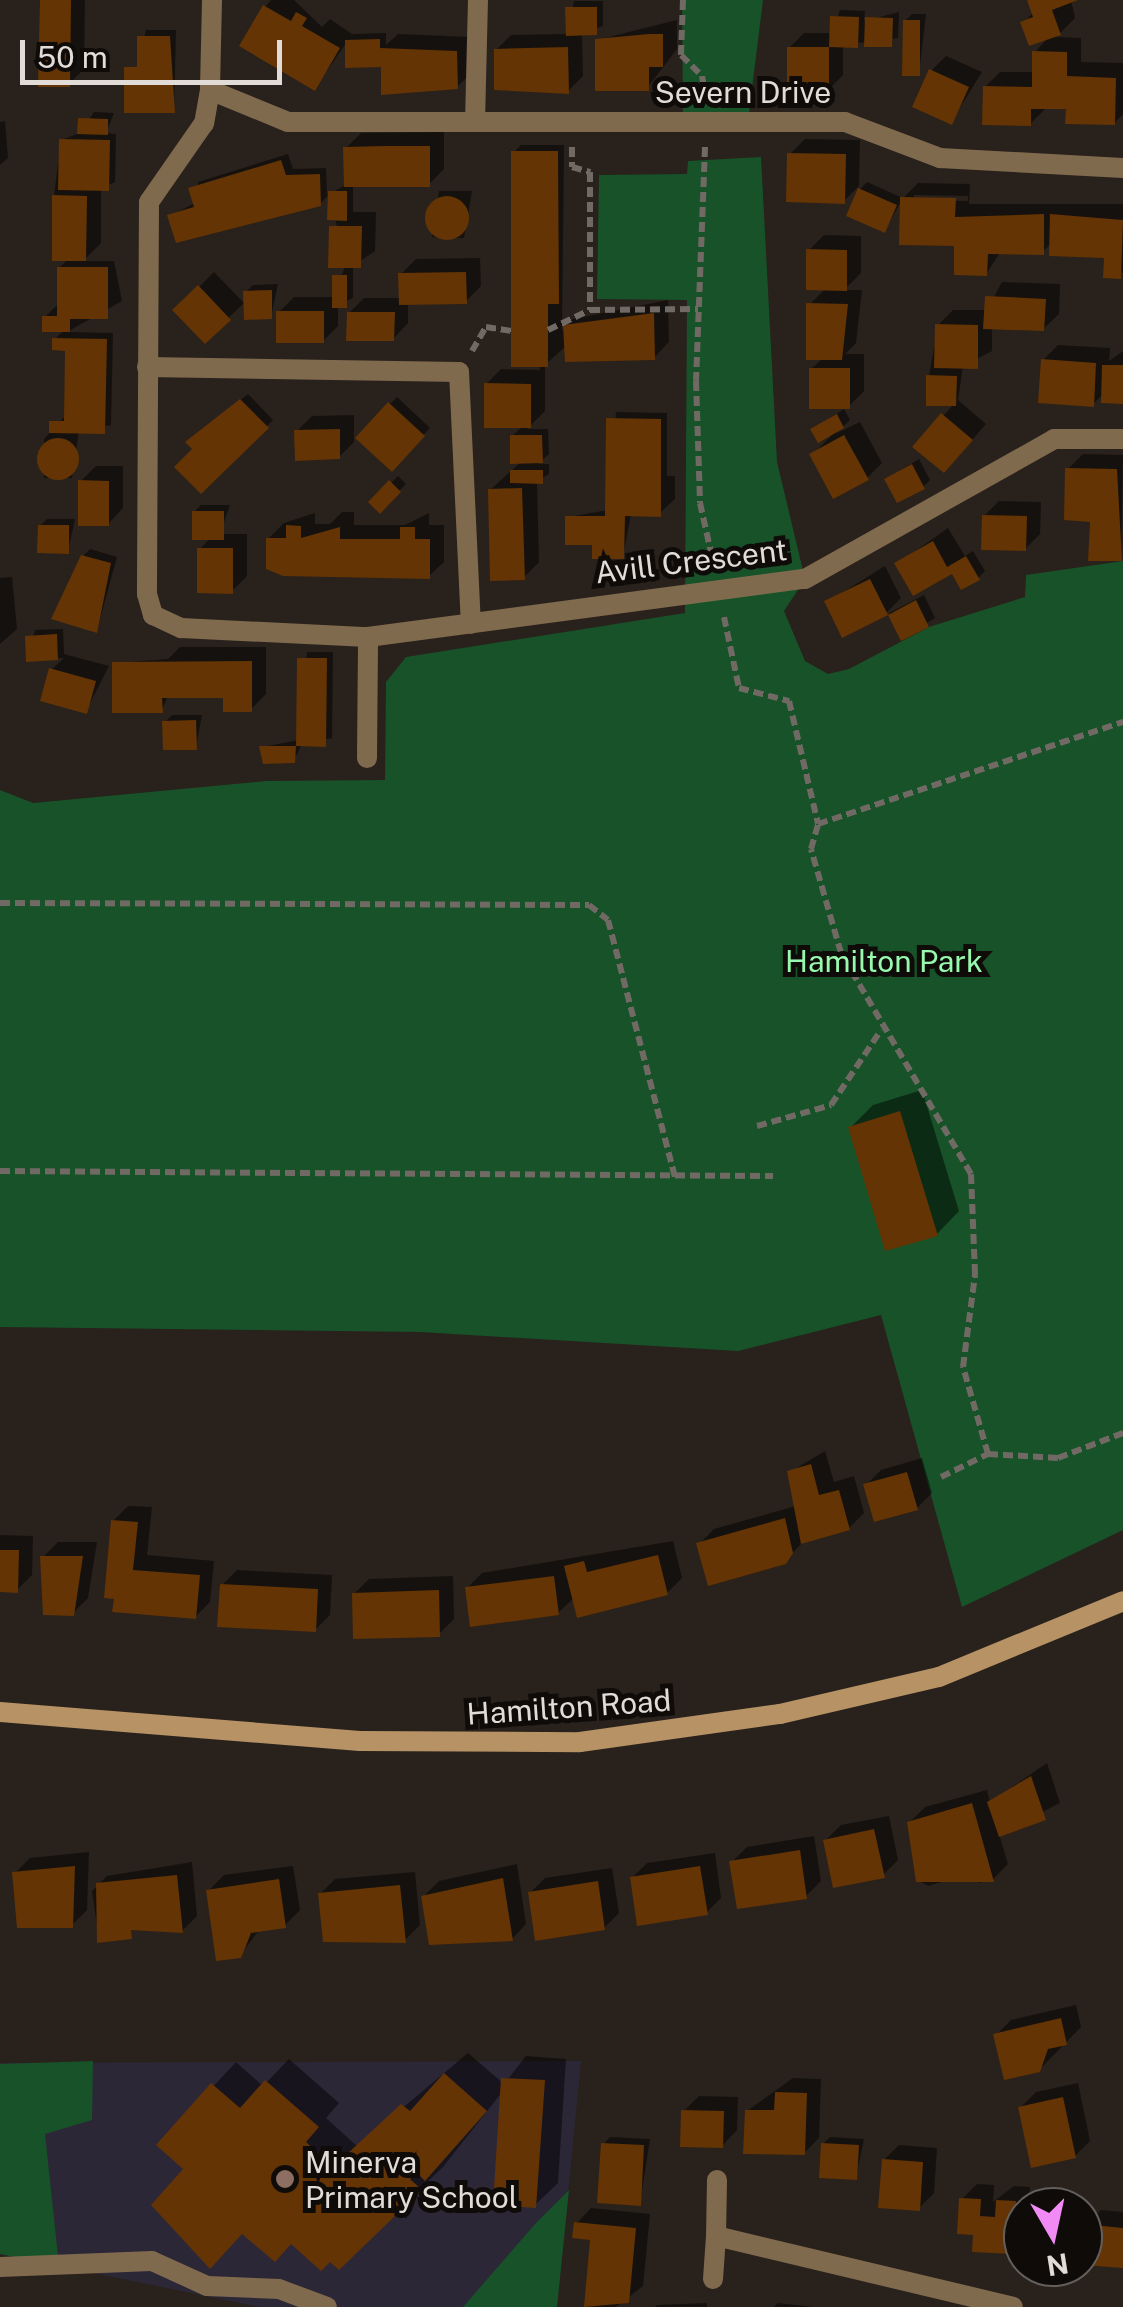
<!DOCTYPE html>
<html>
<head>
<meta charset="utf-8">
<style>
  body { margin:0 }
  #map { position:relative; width:1123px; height:2307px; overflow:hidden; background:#29211b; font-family:"Public Sans",sans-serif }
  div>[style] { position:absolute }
  .education>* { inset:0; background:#2c2737 }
  .green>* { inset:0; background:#175229 }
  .shadow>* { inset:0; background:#0007 }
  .building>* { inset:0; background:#643404 }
  .round { border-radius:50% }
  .path>* { height:6px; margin-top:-3px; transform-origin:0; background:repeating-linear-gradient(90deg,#706964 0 10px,transparent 0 15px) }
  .lane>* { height:20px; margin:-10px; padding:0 10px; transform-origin:10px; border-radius:10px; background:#806a4e }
  .street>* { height:20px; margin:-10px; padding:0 10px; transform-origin:10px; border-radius:10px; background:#806a4e }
  .secondary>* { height:20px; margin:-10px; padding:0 10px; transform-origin:10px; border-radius:10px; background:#b69265 }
  .dots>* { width:28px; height:28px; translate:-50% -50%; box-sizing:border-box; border:5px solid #0f0b09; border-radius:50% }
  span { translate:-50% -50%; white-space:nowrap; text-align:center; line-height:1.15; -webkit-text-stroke:10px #0f0b09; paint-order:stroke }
  .street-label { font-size:30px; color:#e2dcd8 }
  .park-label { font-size:30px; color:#97f9ad }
  .poi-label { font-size:30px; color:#e2dcd8 }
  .left { translate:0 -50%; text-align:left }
  .north { position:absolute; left:1003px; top:2187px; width:100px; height:100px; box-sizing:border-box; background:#0f0b09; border:2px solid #635f5c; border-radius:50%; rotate:171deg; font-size:28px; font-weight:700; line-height:40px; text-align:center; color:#e2dcd8 }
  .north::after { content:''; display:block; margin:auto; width:35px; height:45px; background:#f18af4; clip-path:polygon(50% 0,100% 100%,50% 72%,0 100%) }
  .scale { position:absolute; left:20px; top:40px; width:262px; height:45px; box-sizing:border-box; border:5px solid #e2dcd8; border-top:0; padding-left:12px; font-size:30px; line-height:35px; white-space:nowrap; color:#e2dcd8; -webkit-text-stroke:8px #0f0b09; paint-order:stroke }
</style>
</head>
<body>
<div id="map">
  <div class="education">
    <div style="clip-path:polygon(581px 2061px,557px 2307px,260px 2307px,0 2254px,0 2063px)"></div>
  </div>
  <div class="green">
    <div style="clip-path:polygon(682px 0,763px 0,748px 121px,683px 123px)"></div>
    <div style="clip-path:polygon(761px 157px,777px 462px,805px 579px,784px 611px,805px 661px,828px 674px,849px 669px,929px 627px,1025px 597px,1026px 575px,1123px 561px,1123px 1530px,962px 1607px,881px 1315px,738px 1351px,420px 1332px,0 1327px,0 790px,33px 803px,266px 781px,385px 780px,386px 682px,406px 657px,685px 613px,687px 300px,597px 299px,599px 175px,687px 174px,688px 161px)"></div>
    <div style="clip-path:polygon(93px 2061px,92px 2120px,45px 2134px,59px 2266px,0 2254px,0 2064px)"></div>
    <div style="clip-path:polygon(569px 2190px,557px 2307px,463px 2307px,536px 2223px)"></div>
  </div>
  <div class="shadow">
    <div style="clip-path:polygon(42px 0,85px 0,84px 69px,69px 84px)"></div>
    <div style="clip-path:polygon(271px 0,294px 0,322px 27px,330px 19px,352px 34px,386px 33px,386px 45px,398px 34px,471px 37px,472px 72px,457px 87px,347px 42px,315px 88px,265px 7px)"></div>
    <div style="clip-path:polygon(1029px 0,1071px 0,1075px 18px,1056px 37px,1081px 38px,1081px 62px,1123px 63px,1123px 114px,1114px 123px,1068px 107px,1045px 109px,1030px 124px,985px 87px,1000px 72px,1035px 72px,1035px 52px,1050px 36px,1023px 23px,1034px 12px)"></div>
    <div style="clip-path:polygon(574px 1px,603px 1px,603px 26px,582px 33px,583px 76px,568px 91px,496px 50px,511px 35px,568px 34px)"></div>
    <div style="clip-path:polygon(840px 10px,865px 11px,864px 21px,899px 12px,898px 38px,843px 45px,843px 75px,828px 90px,789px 48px,804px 33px,832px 33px)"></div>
    <div style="clip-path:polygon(912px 14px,926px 14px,919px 74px,905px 21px)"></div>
    <div style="clip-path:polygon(677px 20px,677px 49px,647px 88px,597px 40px)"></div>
    <div style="clip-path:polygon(146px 30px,176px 30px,174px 111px,127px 111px)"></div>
    <div style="clip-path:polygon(946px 56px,982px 72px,951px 122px,931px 71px)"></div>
    <div style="clip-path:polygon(94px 112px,114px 113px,106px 133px,116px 134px,115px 182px,101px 188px,101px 243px,83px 261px,114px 261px,122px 301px,67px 332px,113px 333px,111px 425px,79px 431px,72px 478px,44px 478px,44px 439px,66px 415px,68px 348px,55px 339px,64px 330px,45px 317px,59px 303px,59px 268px,69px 258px,54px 196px,61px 140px,80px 133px)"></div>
    <div style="clip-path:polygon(5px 121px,8px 158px,0 165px,0 122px)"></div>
    <div style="clip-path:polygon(444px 132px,444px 169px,429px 184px,353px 185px,353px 212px,376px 212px,375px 251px,353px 266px,353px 298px,338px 305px,338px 326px,323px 341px,279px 312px,294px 297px,335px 297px,345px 266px,330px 193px,320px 204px,170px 216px,195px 203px,198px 182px,288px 154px,293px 169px,326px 168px,327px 195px,346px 185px,346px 148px,361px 133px)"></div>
    <div style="clip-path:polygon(805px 139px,860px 140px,859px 186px,844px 201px,790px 154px)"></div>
    <div style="clip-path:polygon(521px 145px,564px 145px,562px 330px,573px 319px,668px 300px,669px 342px,654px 358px,567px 345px,545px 365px,545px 411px,527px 429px,548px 429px,549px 454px,538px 464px,549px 464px,549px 474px,537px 481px,539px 562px,524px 577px,490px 490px,522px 461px,512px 436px,523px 426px,486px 384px,501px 369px,540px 370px,514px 152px)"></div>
    <div style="clip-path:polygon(evenodd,867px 182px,903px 198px,918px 183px,970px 184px,969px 204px,1123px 204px,1123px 273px,1106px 255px,1052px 243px,1042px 252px,1001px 251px,986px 274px,903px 198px,885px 230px,860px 189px,867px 182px,914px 195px,968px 196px,968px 201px,914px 200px,914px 195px)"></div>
    <div style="clip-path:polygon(439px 191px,472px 191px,464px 238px,432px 237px)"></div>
    <div style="clip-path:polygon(824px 235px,861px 236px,861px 273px,844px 290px,862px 290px,856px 343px,845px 354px,864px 354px,864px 391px,849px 406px,811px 369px,823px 358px,809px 305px,826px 288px,809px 250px)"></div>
    <div style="clip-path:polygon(480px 258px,481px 286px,466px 301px,408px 302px,408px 323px,393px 339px,349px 313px,364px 298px,401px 298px,401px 274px,416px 259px)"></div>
    <div style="clip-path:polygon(214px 272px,244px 303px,205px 340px,176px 310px)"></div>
    <div style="clip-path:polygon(1002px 282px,1060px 284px,1059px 314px,1043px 329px,992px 326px,992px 351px,963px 366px,958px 400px,986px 424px,959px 455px,916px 446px,954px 404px,929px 376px,938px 325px,953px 310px,987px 310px)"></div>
    <div style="clip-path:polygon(278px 284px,271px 317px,246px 292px,253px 285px)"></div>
    <div style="clip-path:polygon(1058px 345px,1110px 348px,1109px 361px,1123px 351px,1123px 401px,1104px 393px,1093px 404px,1043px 360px)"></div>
    <div style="clip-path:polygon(248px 394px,273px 420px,201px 491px,195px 435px)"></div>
    <div style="clip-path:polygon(397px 397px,430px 428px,391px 468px,358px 437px)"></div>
    <div style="clip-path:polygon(844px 409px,850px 420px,835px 434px,860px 422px,882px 463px,867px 478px,812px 455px,833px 434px,813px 430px)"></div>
    <div style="clip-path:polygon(616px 412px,667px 413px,667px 476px,675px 476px,675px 499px,659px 514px,631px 514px,623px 556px,568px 517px,608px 510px)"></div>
    <div style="clip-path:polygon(354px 415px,354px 442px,339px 457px,297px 431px,312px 416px)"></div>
    <div style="clip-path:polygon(1083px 454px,1123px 455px,1121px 559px,1068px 469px)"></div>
    <div style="clip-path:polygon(919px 459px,930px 480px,923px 487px,887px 479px)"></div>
    <div style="clip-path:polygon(96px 466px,123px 466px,123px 508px,108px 524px,81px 481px)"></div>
    <div style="clip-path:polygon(398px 476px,406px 484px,380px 510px,372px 502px)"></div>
    <div style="clip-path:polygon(999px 501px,1041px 502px,1040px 534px,1025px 549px,984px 516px)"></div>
    <div style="clip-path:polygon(201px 505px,230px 505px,220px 534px,247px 534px,247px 576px,232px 591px,200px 549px,216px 532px,194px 512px)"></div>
    <div style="clip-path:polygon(342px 512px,354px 512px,354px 525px,405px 525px,429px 513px,429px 525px,444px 525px,444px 562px,429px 576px,268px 539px,284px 523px,315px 513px,315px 524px,330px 524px)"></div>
    <div style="clip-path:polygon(47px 519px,75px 519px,68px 551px,40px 526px)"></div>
    <div style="clip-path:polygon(948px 528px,965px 556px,973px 551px,985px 571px,978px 578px,897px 564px)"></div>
    <div style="clip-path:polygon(90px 549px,117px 557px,97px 630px,83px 556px)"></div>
    <div style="clip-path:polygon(885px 566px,901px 598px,886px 613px,827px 602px)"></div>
    <div style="clip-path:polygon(12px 577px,17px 629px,0 644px,0 578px)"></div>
    <div style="clip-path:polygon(924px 595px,935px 618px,902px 638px,889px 613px)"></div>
    <div style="clip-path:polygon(63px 629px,64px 654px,109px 666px,86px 711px,52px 669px,64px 658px,28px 659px,35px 630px)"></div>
    <div style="clip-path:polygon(180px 647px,266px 647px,266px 694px,251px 709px,226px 695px,168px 696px,162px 710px,115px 663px,168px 659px)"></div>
    <div style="clip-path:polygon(307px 652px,333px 652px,332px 738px,302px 744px,294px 760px,262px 747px,299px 740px)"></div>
    <div style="clip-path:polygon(172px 715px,202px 715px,196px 747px,165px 722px)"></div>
    <div style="clip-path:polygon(922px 1090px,959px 1211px,937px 1234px,850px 1128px,873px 1105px)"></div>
    <div style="clip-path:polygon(825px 1451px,834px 1482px,854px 1476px,864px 1513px,849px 1528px,804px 1541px,784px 1562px,699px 1544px,714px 1529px,796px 1506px,790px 1472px)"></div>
    <div style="clip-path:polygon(922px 1458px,932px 1493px,917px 1508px,866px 1485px,881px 1470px)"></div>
    <div style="clip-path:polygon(128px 1506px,152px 1507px,147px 1555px,214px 1561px,210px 1602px,195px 1617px,117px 1596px,113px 1521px)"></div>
    <div style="clip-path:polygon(0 1535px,33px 1536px,32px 1575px,17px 1590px,0 1590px)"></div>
    <div style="clip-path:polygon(673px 1541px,682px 1578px,667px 1593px,575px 1597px,558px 1613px,467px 1588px,482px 1573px)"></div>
    <div style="clip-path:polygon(58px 1542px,97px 1542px,88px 1598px,73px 1613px,43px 1557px)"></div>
    <div style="clip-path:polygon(237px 1570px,332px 1575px,330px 1615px,315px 1630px,222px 1585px)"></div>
    <div style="clip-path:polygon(453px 1576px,454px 1619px,439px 1634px,354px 1594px,369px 1579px)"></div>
    <div style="clip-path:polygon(1047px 1763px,1060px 1803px,999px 1834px,1008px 1864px,993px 1879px,980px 1883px,976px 1872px,928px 1886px,918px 1880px,910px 1822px,925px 1807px,987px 1790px,990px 1802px)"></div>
    <div style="clip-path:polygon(889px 1816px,898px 1860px,883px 1875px,826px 1840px,841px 1825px)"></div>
    <div style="clip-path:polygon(814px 1836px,821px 1881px,806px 1896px,732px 1862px,747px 1847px)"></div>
    <div style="clip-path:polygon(89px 1852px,87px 1910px,72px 1925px,15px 1873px,30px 1858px)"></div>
    <div style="clip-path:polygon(715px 1853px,721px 1898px,706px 1913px,632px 1878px,647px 1863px)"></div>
    <div style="clip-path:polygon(192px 1862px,197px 1916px,182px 1931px,139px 1928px,99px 1940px,92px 1891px,107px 1876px)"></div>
    <div style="clip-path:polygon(517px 1864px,526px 1924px,512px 1939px,424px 1896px,439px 1881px)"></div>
    <div style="clip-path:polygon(293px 1866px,300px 1910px,285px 1925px,260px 1929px,240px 1955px,209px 1890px,224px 1875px)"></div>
    <div style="clip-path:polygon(612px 1868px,619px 1913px,604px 1928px,530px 1893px,545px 1878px)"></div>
    <div style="clip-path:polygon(415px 1872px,420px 1925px,405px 1940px,320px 1894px,335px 1879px)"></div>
    <div style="clip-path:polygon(1076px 2005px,1081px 2027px,1039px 2070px,996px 2035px,1011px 2020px)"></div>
    <div style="clip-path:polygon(468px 2053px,504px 2084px,526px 2056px,566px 2059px,558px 2183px,535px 2205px,503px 2091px,443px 2167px,339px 2267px,159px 2145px,236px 2062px,263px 2086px,289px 2059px,339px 2103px,326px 2118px,357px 2146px)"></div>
    <div style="clip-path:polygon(793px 2078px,821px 2079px,819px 2138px,804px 2153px,747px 2111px)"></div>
    <div style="clip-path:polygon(1078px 2083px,1090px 2141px,1075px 2156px,1021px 2107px,1036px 2092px)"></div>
    <div style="clip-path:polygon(699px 2096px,738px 2097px,737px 2130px,722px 2146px,684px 2111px)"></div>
    <div style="clip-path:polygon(610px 2137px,650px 2139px,640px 2203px,604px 2144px)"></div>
    <div style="clip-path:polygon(830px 2137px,864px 2139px,856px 2177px,823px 2144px)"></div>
    <div style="clip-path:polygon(899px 2145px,937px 2148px,934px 2193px,919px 2208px,884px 2160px)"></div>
    <div style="clip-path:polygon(977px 2184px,994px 2185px,993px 2202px,1014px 2186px,1030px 2187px,1029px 2203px,1056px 2191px,1055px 2207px,1023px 2207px,1023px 2240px,1011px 2252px,976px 2233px,962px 2199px)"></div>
    <div style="clip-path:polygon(591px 2208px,650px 2214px,643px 2286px,616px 2307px,587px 2307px,593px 2238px,576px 2224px)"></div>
    <div style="clip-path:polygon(1101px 2210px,1123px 2212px,1123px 2263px,1083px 2262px,1086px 2225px)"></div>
    <div style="clip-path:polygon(707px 2303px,707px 2307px,655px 2307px,657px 2305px)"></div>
    <div style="clip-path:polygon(778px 2303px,814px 2307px,774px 2307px)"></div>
  </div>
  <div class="building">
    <div style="clip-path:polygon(40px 0,71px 0,70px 87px,38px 87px)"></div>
    <div style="clip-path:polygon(1027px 0,1078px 0,1052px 10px,1061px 35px,1029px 46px,1020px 22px,1033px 17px)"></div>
    <div style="clip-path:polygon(263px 5px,291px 21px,296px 12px,307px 18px,302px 26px,340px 48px,315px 91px,239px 46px)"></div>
    <div style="clip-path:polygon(565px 7px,597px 7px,597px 35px,566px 36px)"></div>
    <div style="clip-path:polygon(830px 16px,859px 17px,858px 48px,829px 47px)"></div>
    <div style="clip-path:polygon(865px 17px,893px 18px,892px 47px,864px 47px)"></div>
    <div style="clip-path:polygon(903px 20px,920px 20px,920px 76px,902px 76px)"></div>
    <div style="clip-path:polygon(649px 34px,663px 34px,663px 67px,649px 67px,649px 91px,595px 91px,595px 39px)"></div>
    <div style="clip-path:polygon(137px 36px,170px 36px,175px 113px,124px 113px,124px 67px,137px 67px)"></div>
    <div style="clip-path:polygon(380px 39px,380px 48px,457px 51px,458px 89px,381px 95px,381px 67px,345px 68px,345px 40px)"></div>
    <div style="clip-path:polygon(568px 47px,569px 94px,494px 90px,494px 49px)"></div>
    <div style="clip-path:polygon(787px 47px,829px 47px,829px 93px,787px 93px)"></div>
    <div style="clip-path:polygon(1032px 51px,1067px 52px,1067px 76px,1116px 78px,1115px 125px,1065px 124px,1066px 109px,1031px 109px,1031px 126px,982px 125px,983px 86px,1032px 87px)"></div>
    <div style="clip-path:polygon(929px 69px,969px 87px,952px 125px,912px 107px)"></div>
    <div style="clip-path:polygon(78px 118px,108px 119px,108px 135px,77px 134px)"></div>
    <div style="clip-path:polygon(59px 139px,110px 140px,109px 191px,58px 190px)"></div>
    <div style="clip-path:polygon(386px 146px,430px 146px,430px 187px,344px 187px,343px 147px)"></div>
    <div style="clip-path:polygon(511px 151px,558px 151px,559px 304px,548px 304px,548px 367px,511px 367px)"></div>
    <div style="clip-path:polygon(787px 153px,846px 154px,845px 204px,786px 202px)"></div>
    <div style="clip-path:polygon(281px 160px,286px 175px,320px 174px,321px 206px,176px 243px,167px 215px,194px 207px,188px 188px)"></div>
    <div style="clip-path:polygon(858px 188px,897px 205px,885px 233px,846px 216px)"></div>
    <div style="clip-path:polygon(328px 191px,347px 191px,347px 221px,327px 220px)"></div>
    <div style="clip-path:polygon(52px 195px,87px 196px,86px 261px,52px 261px)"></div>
    <div class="round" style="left:425px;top:196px;width:44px;height:44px"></div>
    <div style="clip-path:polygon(900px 197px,956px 198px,955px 217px,1044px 214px,1044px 255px,988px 254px,987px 276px,954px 275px,954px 246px,899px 245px)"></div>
    <div style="clip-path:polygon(1050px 214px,1123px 220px,1121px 279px,1103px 278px,1104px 258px,1049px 256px)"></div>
    <div style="clip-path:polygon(329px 226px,362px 226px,361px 268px,328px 268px)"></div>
    <div style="clip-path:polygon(806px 249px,847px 250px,847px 291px,806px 290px)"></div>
    <div style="clip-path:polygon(57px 267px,108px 267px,108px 319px,70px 319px,70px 332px,42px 332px,42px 316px,57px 316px)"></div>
    <div style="clip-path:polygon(466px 272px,467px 304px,399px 305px,398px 273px)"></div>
    <div style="clip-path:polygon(332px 275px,347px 275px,347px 308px,332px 308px)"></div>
    <div style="clip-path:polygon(198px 285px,231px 320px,205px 344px,172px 310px)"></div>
    <div style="clip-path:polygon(272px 290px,272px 319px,244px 320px,243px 291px)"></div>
    <div style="clip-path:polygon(985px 296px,1046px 299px,1044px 331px,983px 329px)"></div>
    <div style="clip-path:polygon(806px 303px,848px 304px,842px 360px,806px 360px)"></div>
    <div style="clip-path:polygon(276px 311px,324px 311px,324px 343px,276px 343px)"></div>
    <div style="clip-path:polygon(347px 312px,395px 312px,394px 341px,346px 341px)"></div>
    <div style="clip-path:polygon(654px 313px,655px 360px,565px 362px,563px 325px)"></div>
    <div style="clip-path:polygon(935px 324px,978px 325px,978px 369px,934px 368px)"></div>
    <div style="clip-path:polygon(52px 338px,107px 339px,105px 434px,49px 433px,49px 421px,64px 421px,65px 351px,52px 350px)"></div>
    <div style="clip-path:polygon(1041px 359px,1096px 363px,1094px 407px,1038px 403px)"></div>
    <div style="clip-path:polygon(1102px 365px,1123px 365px,1123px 404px,1101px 403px)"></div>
    <div style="clip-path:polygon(809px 368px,850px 368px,850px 409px,809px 409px)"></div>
    <div style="clip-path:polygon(926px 375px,957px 376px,956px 406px,926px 406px)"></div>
    <div style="clip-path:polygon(484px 383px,531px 384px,531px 428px,484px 428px)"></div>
    <div style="clip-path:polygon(240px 399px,269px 428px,201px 494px,174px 467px,192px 449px,185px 442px)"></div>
    <div style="clip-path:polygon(388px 402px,425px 436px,392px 472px,355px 438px)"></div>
    <div style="clip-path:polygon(941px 413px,973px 440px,944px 473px,912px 447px)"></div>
    <div style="clip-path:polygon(837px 414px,844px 428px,818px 443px,810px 429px)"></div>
    <div style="clip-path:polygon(606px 418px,661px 419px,661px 517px,625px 516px,624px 559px,592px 559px,592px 545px,565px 545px,565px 516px,605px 516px)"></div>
    <div style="clip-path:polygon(340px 429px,340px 459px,295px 461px,294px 430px)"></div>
    <div style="clip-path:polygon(510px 435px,542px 435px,543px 463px,510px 464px)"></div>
    <div style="clip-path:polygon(844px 435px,869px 480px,833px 499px,809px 454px)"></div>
    <div class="round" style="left:37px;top:438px;width:42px;height:42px"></div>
    <div style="clip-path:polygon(912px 464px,925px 489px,897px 503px,884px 479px)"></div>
    <div style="clip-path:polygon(1065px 468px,1117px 469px,1122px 561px,1088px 561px,1090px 522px,1064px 520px)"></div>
    <div style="clip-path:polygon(510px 470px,543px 470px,543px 484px,510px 483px)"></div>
    <div style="clip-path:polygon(78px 480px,109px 481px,109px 526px,78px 526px)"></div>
    <div style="clip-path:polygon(389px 480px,401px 492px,380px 514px,368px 502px)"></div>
    <div style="clip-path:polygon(522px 488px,525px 580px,490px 581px,488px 489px)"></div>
    <div style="clip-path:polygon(192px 511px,224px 511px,224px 540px,192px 540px)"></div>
    <div style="clip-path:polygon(982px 515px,1027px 516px,1026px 551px,981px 550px)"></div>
    <div style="clip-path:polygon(38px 525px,69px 525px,69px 554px,37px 553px)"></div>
    <div style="clip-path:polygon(286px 525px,301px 526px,301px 538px,340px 527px,340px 539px,400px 539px,400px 527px,415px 527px,415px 539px,430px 539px,430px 579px,283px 576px,266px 569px,266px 538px,286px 538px)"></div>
    <div style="clip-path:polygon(933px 541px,947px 567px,966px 556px,980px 580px,961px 590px,952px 574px,913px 596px,894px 563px)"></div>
    <div style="clip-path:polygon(197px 548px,233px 548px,233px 594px,197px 593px)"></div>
    <div style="clip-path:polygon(81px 555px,111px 563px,97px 633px,51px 619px)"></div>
    <div style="clip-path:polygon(870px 579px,888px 615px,842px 638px,824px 601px)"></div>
    <div style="clip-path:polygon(916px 600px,929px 627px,901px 641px,888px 615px)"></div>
    <div style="clip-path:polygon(57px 634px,58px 660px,26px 662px,25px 636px)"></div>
    <div style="clip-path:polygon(297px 658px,327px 658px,326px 747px,296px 746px)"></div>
    <div style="clip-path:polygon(252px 661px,252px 712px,223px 712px,223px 698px,162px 698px,163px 713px,112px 713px,112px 662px)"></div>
    <div style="clip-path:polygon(49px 668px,96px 681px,87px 714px,40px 701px)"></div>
    <div style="clip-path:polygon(196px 720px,197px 750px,163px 750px,162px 721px)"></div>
    <div style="clip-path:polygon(259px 746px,296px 746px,295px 763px,263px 764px)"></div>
    <div style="clip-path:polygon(900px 1111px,938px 1236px,885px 1251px,848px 1127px)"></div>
    <div style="clip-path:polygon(811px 1464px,819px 1495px,839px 1490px,850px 1530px,801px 1544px,787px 1471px)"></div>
    <div style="clip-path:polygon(907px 1472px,918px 1510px,874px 1522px,863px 1484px)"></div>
    <div style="clip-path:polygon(785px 1518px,793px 1553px,786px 1564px,708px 1586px,696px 1543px)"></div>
    <div style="clip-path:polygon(111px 1520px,138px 1522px,133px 1570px,200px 1575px,196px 1619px,112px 1612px,114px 1599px,104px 1598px)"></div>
    <div style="clip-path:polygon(0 1550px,19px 1550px,18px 1593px,0 1592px)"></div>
    <div style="clip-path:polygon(658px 1555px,668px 1595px,577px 1618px,564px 1566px,584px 1561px,587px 1572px)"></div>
    <div style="clip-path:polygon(40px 1556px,83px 1556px,74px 1616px,43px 1615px)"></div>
    <div style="clip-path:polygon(554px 1576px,559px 1615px,470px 1627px,465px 1587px)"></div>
    <div style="clip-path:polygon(220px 1584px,318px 1589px,316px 1632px,217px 1627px)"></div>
    <div style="clip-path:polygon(439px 1590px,440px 1637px,353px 1639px,352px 1593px)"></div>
    <div style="clip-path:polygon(1031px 1776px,1046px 1820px,999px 1837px,987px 1802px)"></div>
    <div style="clip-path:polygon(972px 1803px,994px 1882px,916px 1882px,907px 1822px)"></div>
    <div style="clip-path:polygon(874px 1829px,885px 1878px,833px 1888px,823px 1840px)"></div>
    <div style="clip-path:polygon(800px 1850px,807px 1899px,737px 1909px,729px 1861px)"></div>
    <div style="clip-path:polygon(75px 1866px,73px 1928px,17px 1928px,12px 1872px)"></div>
    <div style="clip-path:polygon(700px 1866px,708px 1915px,637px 1926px,630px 1877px)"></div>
    <div style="clip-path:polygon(177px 1875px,183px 1933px,131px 1930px,132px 1939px,97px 1943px,96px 1883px)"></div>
    <div style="clip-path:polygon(503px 1878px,513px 1941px,429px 1945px,421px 1896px)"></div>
    <div style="clip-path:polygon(279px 1879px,286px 1928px,251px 1933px,241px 1958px,216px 1961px,206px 1890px)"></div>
    <div style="clip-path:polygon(598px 1881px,605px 1930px,535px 1941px,528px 1892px)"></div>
    <div style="clip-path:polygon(400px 1885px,406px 1943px,323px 1942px,318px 1893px)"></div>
    <div style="clip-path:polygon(1061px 2018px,1067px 2045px,1048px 2049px,1040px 2072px,1004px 2080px,993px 2034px)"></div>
    <div style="clip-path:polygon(444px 2073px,487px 2111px,425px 2181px,416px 2172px,410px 2179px,422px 2190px,339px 2270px,330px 2262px,321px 2271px,291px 2244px,275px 2262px,242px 2234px,210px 2269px,151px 2205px,183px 2169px,156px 2145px,211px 2083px,240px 2108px,265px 2080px,319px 2127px,306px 2142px,333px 2167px,401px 2104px,410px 2111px)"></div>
    <div style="clip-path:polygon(501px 2078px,545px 2080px,536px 2208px,493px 2205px)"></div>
    <div style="clip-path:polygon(775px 2092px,807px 2093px,805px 2155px,743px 2154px,745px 2110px,774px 2110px)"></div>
    <div style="clip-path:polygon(1063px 2097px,1076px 2158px,1031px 2168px,1018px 2107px)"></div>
    <div style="clip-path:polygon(681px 2110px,724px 2111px,723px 2148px,680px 2147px)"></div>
    <div style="clip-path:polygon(601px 2143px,644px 2145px,641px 2206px,597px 2203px)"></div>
    <div style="clip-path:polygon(821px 2143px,859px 2145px,857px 2180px,819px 2178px)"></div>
    <div style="clip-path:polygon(882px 2159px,923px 2162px,920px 2211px,878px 2208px)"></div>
    <div style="clip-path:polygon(959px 2198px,981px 2199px,980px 2216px,995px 2217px,996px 2200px,1016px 2201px,1012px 2254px,972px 2252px,973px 2235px,957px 2234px)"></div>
    <div style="clip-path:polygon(574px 2222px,636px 2228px,629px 2303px,584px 2307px,590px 2240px,572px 2238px)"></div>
    <div style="clip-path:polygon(1083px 2224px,1123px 2228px,1123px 2268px,1083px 2265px)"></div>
  </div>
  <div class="path">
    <div style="left:683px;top:0;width:55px;rotate:92.1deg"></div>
    <div style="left:681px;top:55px;width:30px;rotate:45deg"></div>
    <div style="left:702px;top:76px;width:23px;rotate:80deg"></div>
    <div style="left:572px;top:147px;width:20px;rotate:90deg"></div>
    <div style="left:572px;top:167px;width:19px;rotate:16deg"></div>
    <div style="left:590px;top:172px;width:138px;rotate:90deg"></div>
    <div style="left:590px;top:310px;width:108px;rotate:-0.5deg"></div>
    <div style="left:705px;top:147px;width:234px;rotate:92.2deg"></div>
    <div style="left:696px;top:381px;width:122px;rotate:88.1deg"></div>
    <div style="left:700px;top:503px;width:65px;rotate:77.5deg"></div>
    <div style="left:548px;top:330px;width:47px;rotate:-25.5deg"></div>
    <div style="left:472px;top:351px;width:28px;rotate:-60deg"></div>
    <div style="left:486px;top:327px;width:26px;rotate:9deg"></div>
    <div style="left:724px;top:617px;width:73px;rotate:78.1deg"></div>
    <div style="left:739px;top:688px;width:52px;rotate:14.6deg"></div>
    <div style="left:789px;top:701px;width:126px;rotate:76.7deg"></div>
    <div style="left:0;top:903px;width:589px;rotate:0.19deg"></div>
    <div style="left:589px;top:905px;width:24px;rotate:38deg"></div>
    <div style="left:608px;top:920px;width:267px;rotate:75.4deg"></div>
    <div style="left:757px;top:1126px;width:77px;rotate:-15.8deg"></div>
    <div style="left:831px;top:1105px;width:90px;rotate:-56.3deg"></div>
    <div style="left:0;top:1171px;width:773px;rotate:0.37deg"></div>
    <div style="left:988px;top:1454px;width:70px;rotate:3.3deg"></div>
    <div style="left:1058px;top:1458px;width:70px;rotate:-21deg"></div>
    <div style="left:941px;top:1477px;width:52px;rotate:-26.1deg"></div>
    <div style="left:988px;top:1454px;width:91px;rotate:-106deg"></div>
    <div style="left:963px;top:1367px;width:94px;rotate:-82.6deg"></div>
    <div style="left:975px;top:1274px;width:100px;rotate:-92.3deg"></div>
    <div style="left:971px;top:1174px;width:256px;rotate:-120.5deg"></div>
    <div style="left:841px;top:953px;width:108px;rotate:-106.1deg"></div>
    <div style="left:811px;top:849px;width:26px;rotate:-74deg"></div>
    <div style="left:818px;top:824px;width:322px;rotate:-18.5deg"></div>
  </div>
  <div class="lane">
    <div style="left:0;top:2267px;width:152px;rotate:-2.3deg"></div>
    <div style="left:152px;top:2261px;width:60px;rotate:24.4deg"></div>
    <div style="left:207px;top:2286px;width:72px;rotate:2.4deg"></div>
    <div style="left:279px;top:2289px;width:51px;rotate:20.6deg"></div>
  </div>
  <div class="street">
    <div style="left:212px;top:0;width:90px;rotate:91.3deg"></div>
    <div style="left:210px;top:90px;width:84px;rotate:22.3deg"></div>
    <div style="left:288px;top:122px;width:557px"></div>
    <div style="left:845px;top:122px;width:102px;rotate:20.8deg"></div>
    <div style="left:940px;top:158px;width:183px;rotate:3.1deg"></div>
    <div style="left:210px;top:90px;width:34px;rotate:100deg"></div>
    <div style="left:204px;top:123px;width:96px;rotate:124.8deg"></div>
    <div style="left:149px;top:202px;width:392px;rotate:90.3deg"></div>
    <div style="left:147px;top:594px;width:22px;rotate:74deg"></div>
    <div style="left:153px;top:615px;width:31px;rotate:25deg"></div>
    <div style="left:181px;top:628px;width:187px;rotate:2.8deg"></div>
    <div style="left:368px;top:637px;width:441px;rotate:-7.6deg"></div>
    <div style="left:805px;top:579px;width:286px;rotate:-29.3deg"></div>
    <div style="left:1054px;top:439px;width:69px"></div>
    <div style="left:475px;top:122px;width:122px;rotate:-88.6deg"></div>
    <div style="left:147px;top:367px;width:312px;rotate:0.9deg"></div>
    <div style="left:459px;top:372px;width:252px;rotate:87.3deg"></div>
    <div style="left:367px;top:758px;width:121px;rotate:-89.5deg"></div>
    <div style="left:717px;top:2180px;width:56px;rotate:91deg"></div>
    <div style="left:716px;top:2236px;width:305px;rotate:13.4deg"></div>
    <div style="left:713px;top:2279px;width:43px;rotate:-86deg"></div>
  </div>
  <div class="secondary">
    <div style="left:0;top:1712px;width:361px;rotate:4.6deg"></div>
    <div style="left:360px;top:1741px;width:220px;rotate:0.3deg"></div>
    <div style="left:580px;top:1742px;width:202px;rotate:-8deg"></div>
    <div style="left:780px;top:1714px;width:163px;rotate:-13.1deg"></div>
    <div style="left:939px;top:1677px;width:199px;rotate:-22.4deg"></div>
  </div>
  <div class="dots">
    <div style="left:285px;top:2179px;background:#8d6e63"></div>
  </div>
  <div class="street-label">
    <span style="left:743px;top:92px">Severn Drive</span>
    <span style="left:691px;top:561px;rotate:-7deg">Avill Crescent</span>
    <span style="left:569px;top:1707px;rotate:-4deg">Hamilton Road</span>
  </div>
  <div class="park-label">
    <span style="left:884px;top:961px">Hamilton Park</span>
  </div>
  <div class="poi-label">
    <span class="left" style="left:305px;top:2179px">Minerva<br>Primary School</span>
  </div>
  <div class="north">N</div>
  <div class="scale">50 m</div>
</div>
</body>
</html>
